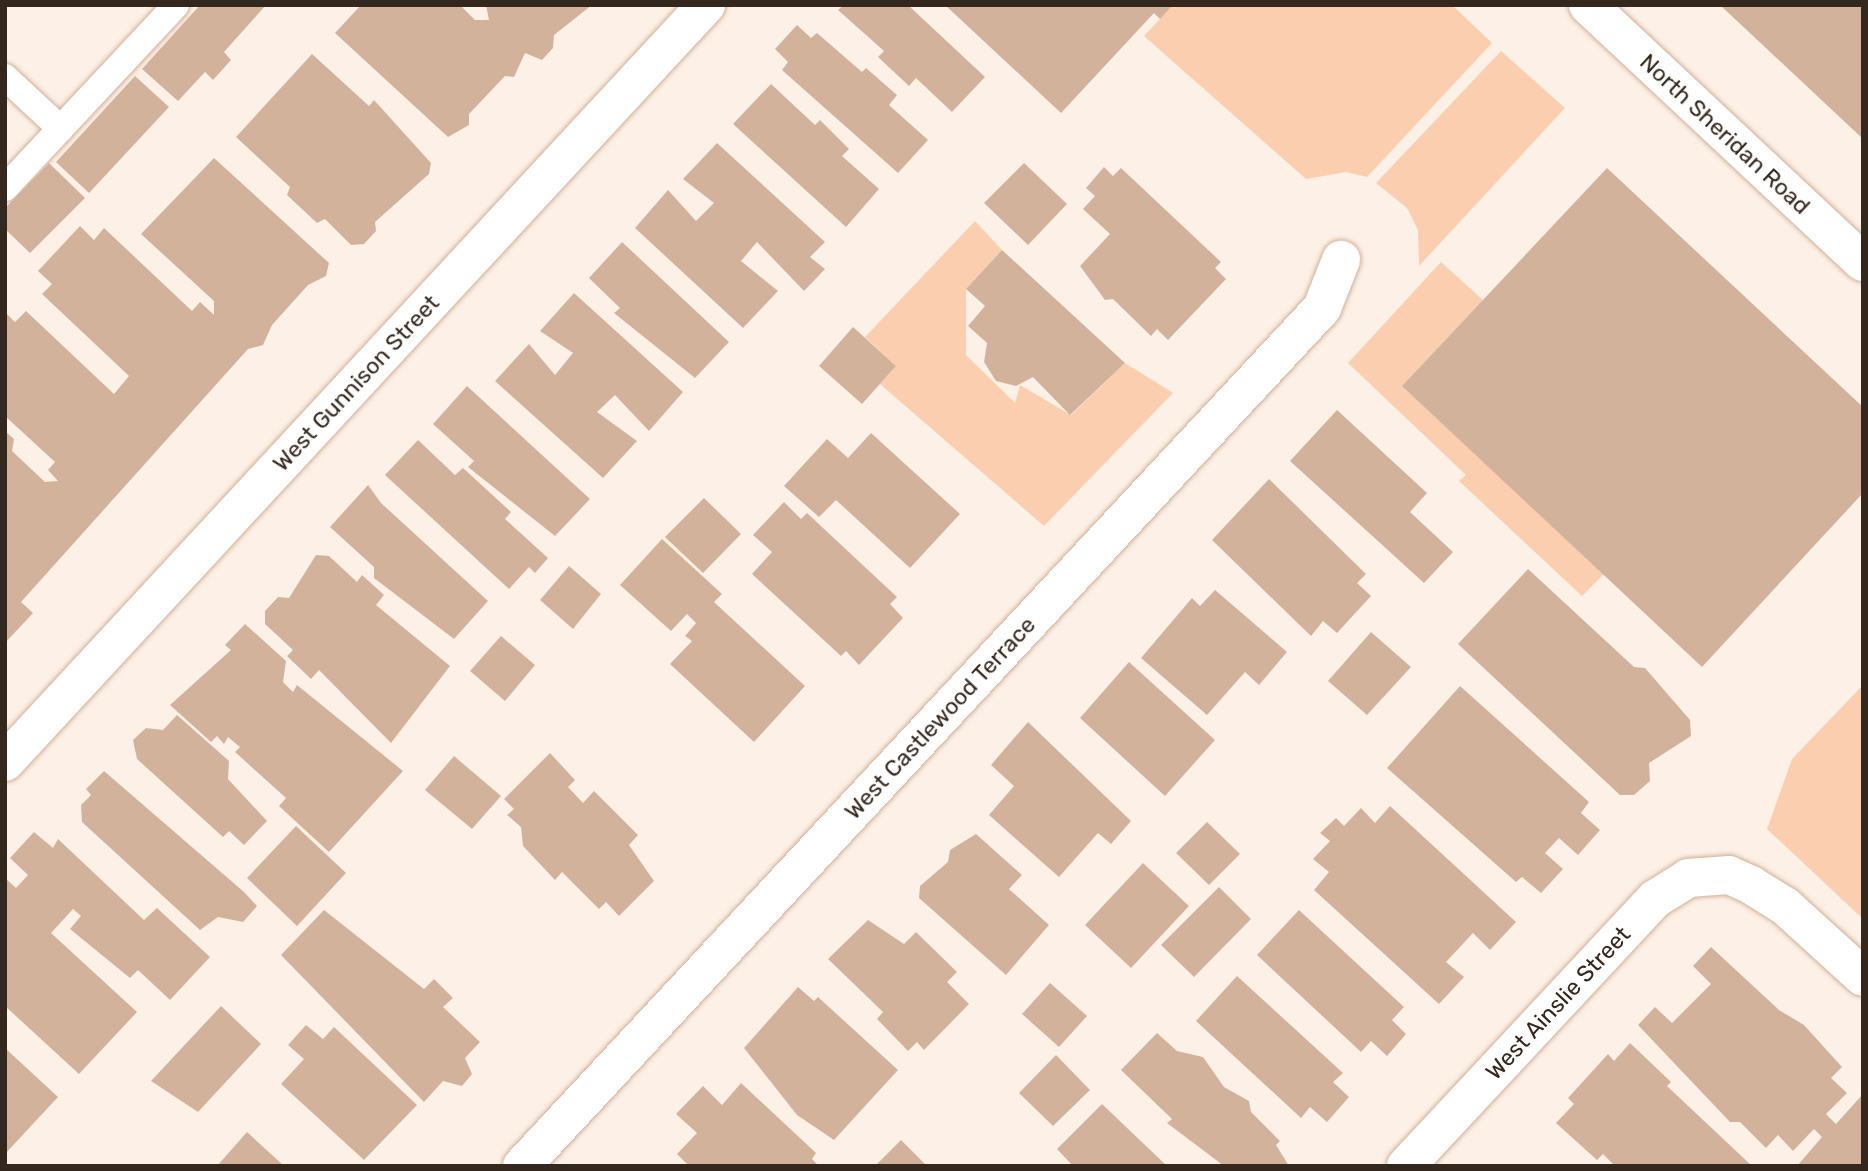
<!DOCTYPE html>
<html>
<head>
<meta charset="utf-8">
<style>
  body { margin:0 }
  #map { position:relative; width:1868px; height:1171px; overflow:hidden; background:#fdf0e6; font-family:Rubik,sans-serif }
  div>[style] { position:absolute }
  .green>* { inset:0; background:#faceae }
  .building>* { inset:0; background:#d3b29b }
  .roads { filter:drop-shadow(0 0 2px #d1b099) drop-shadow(0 0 2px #d1b099) }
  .service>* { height:26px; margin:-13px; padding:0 13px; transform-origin:13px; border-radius:13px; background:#fff }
  .minor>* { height:38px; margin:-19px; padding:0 19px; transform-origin:19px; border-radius:19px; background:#fff }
  .secondary>* { height:38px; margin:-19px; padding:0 19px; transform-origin:19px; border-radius:19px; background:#fff }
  span { translate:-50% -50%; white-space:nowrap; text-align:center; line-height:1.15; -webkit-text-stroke:6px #fff; paint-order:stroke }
  .street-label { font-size:23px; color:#34271e }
  .frame { position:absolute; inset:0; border:7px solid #34271e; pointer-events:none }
</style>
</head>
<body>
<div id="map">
  <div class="green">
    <div style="clip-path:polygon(1173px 5px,1452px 5px,1492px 43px,1367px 177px,1346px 172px,1306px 179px,1144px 36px)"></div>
    <div style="clip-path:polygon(1501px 51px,1565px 108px,1419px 266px,1418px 230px,1407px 208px,1376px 183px)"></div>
    <div style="clip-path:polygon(975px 221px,1002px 250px,966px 289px,966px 355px,1015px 403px,1020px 385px,1071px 415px,1125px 363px,1173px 393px,1044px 526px,880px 384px,896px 366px,865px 337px)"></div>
    <div style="clip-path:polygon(1441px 262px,1483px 300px,1403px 385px,1604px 574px,1582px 596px,1459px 481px,1466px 475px,1348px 363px)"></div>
    <div style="clip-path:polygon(1863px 685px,1863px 919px,1767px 829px,1792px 759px)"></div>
  </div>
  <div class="building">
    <div style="clip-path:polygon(200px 5px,266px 5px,224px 52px,231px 60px,213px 80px,205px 72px,178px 101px,142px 69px)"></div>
    <div style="clip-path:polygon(361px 5px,460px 5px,475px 20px,489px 20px,486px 5px,592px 5px,554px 35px,553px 48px,542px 60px,525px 53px,514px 77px,505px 76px,469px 114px,469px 125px,448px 137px,335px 33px)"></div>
    <div style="clip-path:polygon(844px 5px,908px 5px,985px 77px,952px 112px,916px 78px,909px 86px,878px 57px,884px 51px,838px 10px)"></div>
    <div style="clip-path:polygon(945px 5px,1173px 5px,1160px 19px,1154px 13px,1061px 113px)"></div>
    <div style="clip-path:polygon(1720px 5px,1863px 5px,1863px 139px)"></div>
    <div style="clip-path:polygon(797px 25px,811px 38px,817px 33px,862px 72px,866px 68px,897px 95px,889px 105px,928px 140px,898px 173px,782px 70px,788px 62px,775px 49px)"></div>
    <div style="clip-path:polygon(312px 54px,369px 106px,374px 100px,431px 163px,429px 174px,375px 222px,376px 231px,364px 244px,351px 245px,325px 219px,317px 223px,287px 195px,290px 187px,236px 137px)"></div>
    <div style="clip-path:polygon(135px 76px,169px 107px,89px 193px,56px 162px)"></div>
    <div style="clip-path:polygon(771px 84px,815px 125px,820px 120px,849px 149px,842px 156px,879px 189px,846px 227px,733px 124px)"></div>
    <div style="clip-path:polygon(717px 143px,825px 242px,810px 257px,825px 269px,804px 291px,757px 242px,741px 261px,778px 291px,743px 328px,635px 228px,668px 190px,696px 221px,714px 203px,683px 179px)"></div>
    <div style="clip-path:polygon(214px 158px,329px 263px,326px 276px,308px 285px,272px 325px,263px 345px,248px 349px,21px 602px,33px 613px,5px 643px,5px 431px,14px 439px,12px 451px,45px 482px,58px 481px,48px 470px,55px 462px,5px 416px,5px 312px,15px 322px,26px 311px,114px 394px,129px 376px,42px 294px,52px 284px,38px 271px,80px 226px,94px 240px,104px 228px,192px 311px,200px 302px,214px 315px,214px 301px,141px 234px)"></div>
    <div style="clip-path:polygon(49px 163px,85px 198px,30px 253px,5px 229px,5px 208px)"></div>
    <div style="clip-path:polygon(1024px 163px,1067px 204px,1028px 245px,984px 203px)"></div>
    <div style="clip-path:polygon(1104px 167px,1113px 176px,1121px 168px,1221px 262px,1215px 268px,1226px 279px,1168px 340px,1157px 329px,1151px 336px,1113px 299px,1105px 300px,1080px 266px,1110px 234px,1083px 209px,1095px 196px,1086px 188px)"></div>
    <div style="clip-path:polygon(1607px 168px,1863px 407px,1863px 493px,1702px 667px,1402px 386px)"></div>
    <div style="clip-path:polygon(622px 242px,729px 342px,695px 378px,614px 313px,620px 308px,589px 278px)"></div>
    <div style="clip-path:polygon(1002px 250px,1125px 363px,1070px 415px,1033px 377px,1016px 386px,996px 381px,984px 362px,987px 343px,968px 326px,985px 306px,966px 289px)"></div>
    <div style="clip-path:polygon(574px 293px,683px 392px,649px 431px,615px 395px,597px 412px,637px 441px,603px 478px,495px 381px,529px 344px,555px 375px,573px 353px,540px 331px)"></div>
    <div style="clip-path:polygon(853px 327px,896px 366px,862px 404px,819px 366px)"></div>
    <div style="clip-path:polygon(467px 386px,590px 499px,555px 536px,468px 467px,474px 461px,433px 424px)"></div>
    <div style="clip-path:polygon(1337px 410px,1427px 493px,1410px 512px,1453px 552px,1424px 583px,1290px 461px)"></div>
    <div style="clip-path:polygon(871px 433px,960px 514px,910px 568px,836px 500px,819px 517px,784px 486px,827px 439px,848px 458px)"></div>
    <div style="clip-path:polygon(418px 440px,455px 475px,463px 468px,511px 512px,505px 519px,548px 558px,535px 573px,529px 567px,509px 589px,385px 475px)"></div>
    <div style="clip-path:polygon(1269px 479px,1366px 574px,1357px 583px,1371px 596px,1337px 633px,1323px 621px,1311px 636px,1212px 540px)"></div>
    <div style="clip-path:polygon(368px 485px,381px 503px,488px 601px,454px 639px,374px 578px,374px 567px,330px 527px)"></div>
    <div style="clip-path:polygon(704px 498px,741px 534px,703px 573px,665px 537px)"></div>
    <div style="clip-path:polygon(784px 502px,801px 519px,807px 513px,897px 597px,890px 604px,903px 618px,859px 665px,846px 651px,841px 656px,752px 574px,772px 552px,753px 535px)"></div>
    <div style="clip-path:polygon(662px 539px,722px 594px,714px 602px,805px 686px,754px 742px,670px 664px,692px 641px,685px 636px,696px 623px,687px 614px,671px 631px,620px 585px)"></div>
    <div style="clip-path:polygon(316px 555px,329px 556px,357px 582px,362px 575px,384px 595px,376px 605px,450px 666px,391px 743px,319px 670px,311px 679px,287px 656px,293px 650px,265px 624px,265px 611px,278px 597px,289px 598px)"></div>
    <div style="clip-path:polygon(569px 566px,601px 594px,573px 629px,540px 600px)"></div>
    <div style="clip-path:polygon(1528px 569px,1634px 667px,1645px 668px,1690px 720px,1691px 736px,1649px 763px,1650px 781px,1634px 795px,1620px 795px,1458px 644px)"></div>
    <div style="clip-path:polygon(1215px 590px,1287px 652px,1259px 685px,1245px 672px,1207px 715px,1141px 658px,1192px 598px,1200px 606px)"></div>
    <div style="clip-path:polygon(245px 624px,286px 661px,283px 682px,293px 692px,297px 685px,403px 771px,329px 852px,279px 806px,286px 798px,235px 752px,240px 747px,228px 737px,224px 744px,217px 736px,211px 742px,170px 705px,231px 650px,225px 645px)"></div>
    <div style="clip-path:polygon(1371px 632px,1411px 667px,1367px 715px,1328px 681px)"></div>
    <div style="clip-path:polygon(501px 636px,535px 665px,505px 701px,470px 671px)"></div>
    <div style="clip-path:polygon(1129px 662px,1215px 740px,1165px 796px,1080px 718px)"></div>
    <div style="clip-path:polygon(1460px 686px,1589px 802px,1581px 813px,1600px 830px,1578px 855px,1559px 838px,1545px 853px,1563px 869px,1541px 893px,1522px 877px,1516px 882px,1387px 768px)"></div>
    <div style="clip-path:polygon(177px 715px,229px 761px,228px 779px,267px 821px,244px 845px,229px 831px,223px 837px,137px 759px,133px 740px,146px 728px,163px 730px)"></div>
    <div style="clip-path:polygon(1028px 722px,1131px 821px,1111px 844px,1098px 833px,1059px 877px,989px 815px,1014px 786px,991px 765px)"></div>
    <div style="clip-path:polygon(550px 753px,575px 780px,568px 787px,583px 803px,594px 791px,638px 835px,629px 845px,654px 881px,619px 916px,606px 902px,599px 909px,562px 872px,555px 880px,523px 846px,521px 827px,507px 815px,514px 809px,504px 799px)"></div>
    <div style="clip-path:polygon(454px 756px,501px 796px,472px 829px,425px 790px)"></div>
    <div style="clip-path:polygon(104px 771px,244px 892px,257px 906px,243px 922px,218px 917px,200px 930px,82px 822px,81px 805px,91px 795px,86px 789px)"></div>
    <div style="clip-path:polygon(1390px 806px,1516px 922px,1490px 950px,1473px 933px,1446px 962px,1464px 977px,1439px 1004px,1314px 890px,1329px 872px,1313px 859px,1330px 841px,1320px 833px,1336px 818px,1344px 826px,1361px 808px,1375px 823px)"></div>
    <div style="clip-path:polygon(1207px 822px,1240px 854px,1209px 885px,1176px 853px)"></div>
    <div style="clip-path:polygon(296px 826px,346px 873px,297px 926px,247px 878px)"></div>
    <div style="clip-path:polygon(34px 832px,53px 848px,58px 839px,144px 920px,157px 908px,210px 957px,170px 1000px,138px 970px,130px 978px,70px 929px,81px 916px,73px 909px,51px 933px,137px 1012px,79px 1074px,5px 1006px,5px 878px,16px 888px,28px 875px,10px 858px)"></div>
    <div style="clip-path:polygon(976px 834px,1022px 875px,1009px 889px,1049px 925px,1006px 975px,919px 898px,920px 886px,948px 862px,950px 850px)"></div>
    <div style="clip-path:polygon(1143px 863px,1189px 906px,1131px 968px,1085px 925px)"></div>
    <div style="clip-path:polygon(1219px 887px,1251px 919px,1194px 977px,1161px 945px)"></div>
    <div style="clip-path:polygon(324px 910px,424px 989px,434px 979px,453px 998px,443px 1007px,480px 1042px,465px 1058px,472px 1074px,462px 1086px,443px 1081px,424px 1102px,281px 955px)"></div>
    <div style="clip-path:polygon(1299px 910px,1404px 1007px,1392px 1020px,1406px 1034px,1387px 1056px,1371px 1041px,1361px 1052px,1257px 955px)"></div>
    <div style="clip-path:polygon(868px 920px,904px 944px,916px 932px,957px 972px,947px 982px,969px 1004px,924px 1050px,917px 1042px,908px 1051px,877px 1019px,883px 1012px,828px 959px)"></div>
    <div style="clip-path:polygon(1711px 947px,1779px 1010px,1804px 1025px,1842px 1067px,1831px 1078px,1847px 1093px,1826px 1114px,1836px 1124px,1863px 1094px,1863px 1166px,1797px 1166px,1822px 1137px,1814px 1129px,1793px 1151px,1778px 1135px,1766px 1148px,1740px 1122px,1730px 1122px,1638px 1025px,1655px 1007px,1672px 1023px,1711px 984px,1693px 966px)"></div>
    <div style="clip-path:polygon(1237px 976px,1343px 1073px,1333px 1082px,1349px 1097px,1327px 1122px,1310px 1107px,1301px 1118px,1196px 1021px)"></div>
    <div style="clip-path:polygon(1050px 983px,1087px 1016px,1059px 1047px,1022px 1014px)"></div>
    <div style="clip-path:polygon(798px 987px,814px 1001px,818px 997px,898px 1070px,834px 1140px,797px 1115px,744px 1048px)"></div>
    <div style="clip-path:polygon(221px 1006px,261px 1044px,198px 1112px,151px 1081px)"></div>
    <div style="clip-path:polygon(306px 1025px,323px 1039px,334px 1027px,417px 1105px,364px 1160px,281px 1084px,304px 1059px,288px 1045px)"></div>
    <div style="clip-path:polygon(1157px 1033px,1177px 1051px,1203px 1057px,1224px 1087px,1249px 1101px,1251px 1112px,1280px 1141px,1276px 1145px,1289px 1166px,1224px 1166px,1167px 1123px,1172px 1119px,1121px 1070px)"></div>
    <div style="clip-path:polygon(1630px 1043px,1671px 1082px,1667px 1086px,1752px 1166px,1615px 1166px,1603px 1154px,1597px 1160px,1556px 1123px,1574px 1104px,1568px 1098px,1608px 1054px,1614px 1061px)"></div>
    <div style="clip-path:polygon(5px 1048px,58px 1097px,5px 1154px)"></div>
    <div style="clip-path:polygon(1056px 1055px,1090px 1090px,1053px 1126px,1019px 1093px)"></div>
    <div style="clip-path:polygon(741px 1083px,816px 1153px,812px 1159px,819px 1166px,689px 1166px,677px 1154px,697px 1133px,676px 1114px,703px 1086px,722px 1105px)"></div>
    <div style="clip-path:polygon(1102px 1104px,1167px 1166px,1073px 1166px,1057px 1149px)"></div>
    <div style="clip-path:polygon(247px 1132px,284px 1166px,217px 1166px)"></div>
    <div style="clip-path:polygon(901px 1140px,927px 1166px,875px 1166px)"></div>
  </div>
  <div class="roads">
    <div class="service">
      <div style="left:5px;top:77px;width:76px;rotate:42.9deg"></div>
      <div style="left:5px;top:188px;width:250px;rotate:-46.9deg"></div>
    </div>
    <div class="minor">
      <div style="left:5px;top:762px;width:1032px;rotate:-47.2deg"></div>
      <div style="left:522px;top:1166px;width:1173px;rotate:-47deg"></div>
      <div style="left:1322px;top:308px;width:52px;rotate:-68.4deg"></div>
      <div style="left:1406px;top:1166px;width:365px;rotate:-47deg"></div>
      <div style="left:1655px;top:899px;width:39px;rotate:-32deg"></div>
      <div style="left:1688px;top:878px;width:41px;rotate:-4.2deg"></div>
      <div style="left:1729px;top:875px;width:24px;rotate:24deg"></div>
      <div style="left:1751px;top:885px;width:40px;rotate:32deg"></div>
      <div style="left:1785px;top:906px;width:105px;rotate:42.3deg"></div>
    </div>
    <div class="secondary">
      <div style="left:1588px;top:5px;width:376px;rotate:43.1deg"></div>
    </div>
  </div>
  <div class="street-label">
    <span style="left:1725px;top:134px;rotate:43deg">North Sheridan Road</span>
    <span style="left:356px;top:383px;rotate:-47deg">West Gunnison Street</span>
    <span style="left:940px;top:718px;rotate:-47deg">West Castlewood Terrace</span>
    <span style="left:1558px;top:1003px;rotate:-47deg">West Ainslie Street</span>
  </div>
  <div class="frame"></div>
</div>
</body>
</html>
